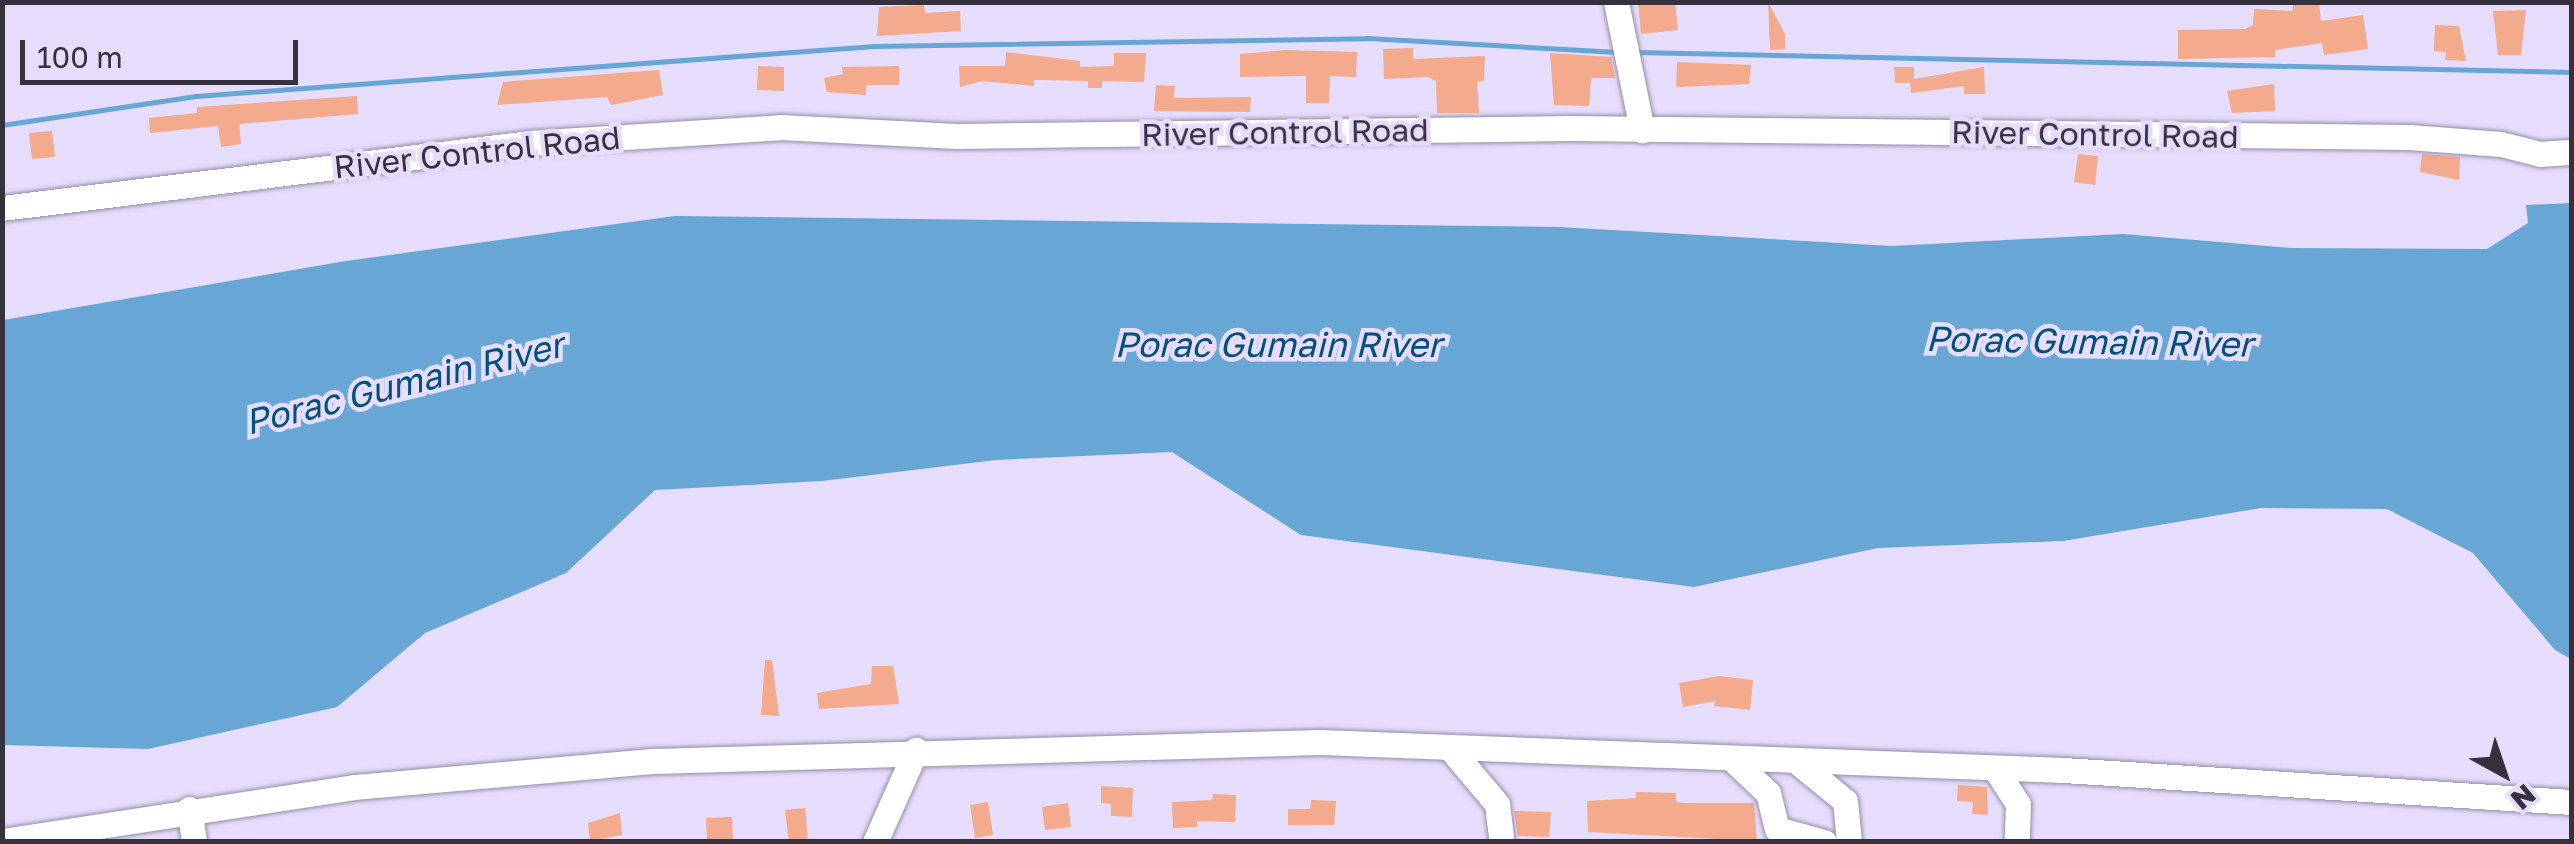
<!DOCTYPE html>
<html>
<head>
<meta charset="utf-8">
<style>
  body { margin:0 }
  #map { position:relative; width:2574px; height:844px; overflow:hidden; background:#e5ddfb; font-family:"Golos Text",sans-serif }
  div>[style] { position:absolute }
  .water>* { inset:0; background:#68a6d6 }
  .stream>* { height:5px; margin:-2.5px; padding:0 2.5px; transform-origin:2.5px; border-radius:2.5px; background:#68a6d6 }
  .building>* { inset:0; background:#f3aa8d }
  .roads { filter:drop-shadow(0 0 2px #948da9) drop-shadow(0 0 2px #948da9) }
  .minor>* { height:25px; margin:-12.5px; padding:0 12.5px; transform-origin:12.5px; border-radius:12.5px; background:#fff }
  span { translate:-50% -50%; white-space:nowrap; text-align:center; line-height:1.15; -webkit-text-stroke:9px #e5ddfb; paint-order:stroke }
  .street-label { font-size:32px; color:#35313d }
  .water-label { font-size:35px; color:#01507d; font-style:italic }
  .frame { position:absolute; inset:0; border:5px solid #35313d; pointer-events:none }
  .north { position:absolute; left:2454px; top:724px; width:100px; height:100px; -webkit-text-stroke:8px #e5ddfb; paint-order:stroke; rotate:140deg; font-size:28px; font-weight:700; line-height:40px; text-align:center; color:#35313d }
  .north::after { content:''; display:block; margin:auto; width:35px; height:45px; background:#35313d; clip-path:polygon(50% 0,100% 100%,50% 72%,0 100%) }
  .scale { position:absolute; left:20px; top:40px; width:278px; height:45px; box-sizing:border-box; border:5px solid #35313d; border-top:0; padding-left:12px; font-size:30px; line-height:35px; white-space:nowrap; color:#35313d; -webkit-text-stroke:8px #e5ddfb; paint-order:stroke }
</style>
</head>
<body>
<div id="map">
  <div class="water">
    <div style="clip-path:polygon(2571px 203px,2571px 659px,2555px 650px,2473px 553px,2387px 509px,2261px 508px,2063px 541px,1878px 548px,1694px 587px,1301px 535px,1172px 452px,996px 460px,822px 481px,655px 490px,566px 573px,425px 633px,337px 707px,148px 749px,3px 745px,3px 320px,346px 261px,675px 216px,1559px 227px,1892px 246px,2123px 234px,2292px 248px,2487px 249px,2528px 223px,2526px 205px)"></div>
  </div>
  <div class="stream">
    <div style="left:1635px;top:52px;width:937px;rotate:1.22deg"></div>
    <div style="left:2px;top:125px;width:196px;rotate:-8.5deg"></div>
    <div style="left:196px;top:96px;width:680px;rotate:-4.22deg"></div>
    <div style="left:874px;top:46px;width:493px;rotate:-0.9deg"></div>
    <div style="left:1367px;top:38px;width:251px;rotate:3.2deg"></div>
  </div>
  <div class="building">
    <div style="clip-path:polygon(1638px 2px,1675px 2px,1678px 30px,1641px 34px)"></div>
    <div style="clip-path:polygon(1768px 2px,1785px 34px,1785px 49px,1770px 50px)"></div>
    <div style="clip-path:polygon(2293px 2px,2319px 2px,2321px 21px,2363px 15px,2368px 49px,2324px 55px,2322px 43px,2275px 50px,2275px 57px,2178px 59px,2178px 30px,2245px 29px,2253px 25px,2254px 9px,2293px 11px)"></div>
    <div style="clip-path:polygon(924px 5px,925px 13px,960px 11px,961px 31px,877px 36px,879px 7px)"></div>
    <div style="clip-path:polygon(2526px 10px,2521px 55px,2498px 55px,2493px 11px)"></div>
    <div style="clip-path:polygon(2435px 25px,2459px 26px,2466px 61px,2445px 60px,2446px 52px,2434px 51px)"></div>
    <div style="clip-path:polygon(1413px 48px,1413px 59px,1485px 56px,1484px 81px,1477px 81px,1479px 113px,1437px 113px,1436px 81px,1428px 77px,1384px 79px,1383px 49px)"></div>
    <div style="clip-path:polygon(1285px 50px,1357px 52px,1356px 77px,1330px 76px,1329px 103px,1306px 103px,1306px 76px,1240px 77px,1240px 54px)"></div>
    <div style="clip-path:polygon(1006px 52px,1080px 61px,1080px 67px,1114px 66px,1114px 53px,1146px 53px,1144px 82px,1102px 81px,1102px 88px,1088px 88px,1088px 81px,1034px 80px,1034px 86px,982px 81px,960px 87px,959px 66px,1005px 66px)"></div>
    <div style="clip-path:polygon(1550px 53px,1611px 57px,1615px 78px,1591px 78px,1589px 106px,1554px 105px)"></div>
    <div style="clip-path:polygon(1677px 62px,1751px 65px,1749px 84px,1676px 87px)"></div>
    <div style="clip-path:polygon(758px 66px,784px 67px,784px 91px,757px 90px)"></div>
    <div style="clip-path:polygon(899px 66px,899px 85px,866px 85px,866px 95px,827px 92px,824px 78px,843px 74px,842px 67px)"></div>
    <div style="clip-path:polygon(1894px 67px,1914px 67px,1914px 79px,1984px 67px,1985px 94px,1964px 94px,1964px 86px,1911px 93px,1910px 83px,1895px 83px)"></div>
    <div style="clip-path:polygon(659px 70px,663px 95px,611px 105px,607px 97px,497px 105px,503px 82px)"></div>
    <div style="clip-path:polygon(2274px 84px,2275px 111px,2232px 113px,2227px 91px)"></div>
    <div style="clip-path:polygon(1156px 85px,1175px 86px,1174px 98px,1251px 97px,1250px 112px,1154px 111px)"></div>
    <div style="clip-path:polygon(357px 96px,358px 114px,239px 124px,241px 144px,221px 147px,218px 126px,150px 133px,149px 118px,197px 113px,197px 107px)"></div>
    <div style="clip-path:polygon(52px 131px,55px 157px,32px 159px,29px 133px)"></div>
    <div style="clip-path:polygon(2078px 154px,2098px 156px,2095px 185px,2074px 182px)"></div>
    <div style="clip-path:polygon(2422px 154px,2460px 157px,2459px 180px,2420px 172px)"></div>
    <div style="clip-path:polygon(765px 660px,772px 660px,779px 716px,761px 715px)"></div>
    <div style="clip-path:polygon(872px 666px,893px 666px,899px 704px,819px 709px,817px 693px,871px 684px)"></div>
    <div style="clip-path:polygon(1719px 676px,1753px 680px,1750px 710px,1714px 706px,1715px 701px,1683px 707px,1679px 683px)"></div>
    <div style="clip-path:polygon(1958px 785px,1987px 787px,1988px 815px,1972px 814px,1973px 802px,1957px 801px)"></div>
    <div style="clip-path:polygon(1101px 786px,1133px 788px,1132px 817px,1111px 816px,1111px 804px,1101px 803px)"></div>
    <div style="clip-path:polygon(1636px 792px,1676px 793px,1676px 802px,1687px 803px,1754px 803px,1757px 841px,1588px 832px,1587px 801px,1636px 798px)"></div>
    <div style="clip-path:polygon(1213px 794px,1236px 795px,1235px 822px,1197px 821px,1197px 827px,1173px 828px,1172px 802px,1212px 800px)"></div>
    <div style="clip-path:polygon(1311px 800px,1336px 801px,1334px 825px,1288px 825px,1288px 809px,1310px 809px)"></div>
    <div style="clip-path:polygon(988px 802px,993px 835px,975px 838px,970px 805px)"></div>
    <div style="clip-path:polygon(1068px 803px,1071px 827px,1045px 830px,1042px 807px)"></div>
    <div style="clip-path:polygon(805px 808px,808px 840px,789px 842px,785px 810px)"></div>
    <div style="clip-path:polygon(1514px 811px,1551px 812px,1549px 837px,1518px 836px)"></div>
    <div style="clip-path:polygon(620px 813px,622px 835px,590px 841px,588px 823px)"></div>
    <div style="clip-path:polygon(732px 817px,733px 842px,707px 842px,706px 818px)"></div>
  </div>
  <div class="roads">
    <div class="minor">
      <div style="left:1616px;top:2px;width:131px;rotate:78.5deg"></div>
      <div style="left:2px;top:208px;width:531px;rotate:-7.03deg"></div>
      <div style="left:529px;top:143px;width:252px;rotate:-3.6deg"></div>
      <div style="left:780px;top:127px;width:177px;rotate:2.9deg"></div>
      <div style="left:957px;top:136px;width:611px;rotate:-0.75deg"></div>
      <div style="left:1568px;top:128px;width:841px;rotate:0.61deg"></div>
      <div style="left:2409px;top:137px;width:92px;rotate:4.4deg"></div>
      <div style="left:2501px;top:144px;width:40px;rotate:14.4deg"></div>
      <div style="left:2540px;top:154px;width:32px;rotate:-4deg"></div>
      <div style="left:1449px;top:747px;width:75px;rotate:49.9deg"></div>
      <div style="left:1497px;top:804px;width:38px;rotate:83deg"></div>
      <div style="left:1732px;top:759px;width:50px;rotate:43.4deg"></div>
      <div style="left:1768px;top:793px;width:37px;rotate:76deg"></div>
      <div style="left:1777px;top:829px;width:49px;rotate:15.5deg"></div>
      <div style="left:1800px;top:764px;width:58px;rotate:39.4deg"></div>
      <div style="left:1845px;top:801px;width:41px;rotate:84.4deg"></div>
      <div style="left:1996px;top:770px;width:40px;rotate:57.1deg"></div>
      <div style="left:2018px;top:804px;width:38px;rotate:92deg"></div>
      <div style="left:189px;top:809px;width:33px;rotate:81deg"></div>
      <div style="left:2px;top:841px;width:356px;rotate:-8.7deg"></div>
      <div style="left:354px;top:787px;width:301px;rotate:-5deg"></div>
      <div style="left:654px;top:761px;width:666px;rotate:-1.63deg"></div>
      <div style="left:1320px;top:742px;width:744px;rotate:2.16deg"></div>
      <div style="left:2063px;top:770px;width:510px;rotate:3.6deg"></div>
      <div style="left:875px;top:842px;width:101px;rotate:-66deg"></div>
    </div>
  </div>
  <div class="street-label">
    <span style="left:1285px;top:132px;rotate:-1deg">River Control Road</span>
    <span style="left:2095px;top:134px;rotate:1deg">River Control Road</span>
    <span style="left:477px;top:152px;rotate:-6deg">River Control Road</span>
  </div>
  <div class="water-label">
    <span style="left:2089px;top:341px;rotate:1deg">Porac Gumain River</span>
    <span style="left:1278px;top:344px">Porac Gumain River</span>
    <span style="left:404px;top:383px;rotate:-14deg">Porac Gumain River</span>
  </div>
  <div class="frame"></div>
  <div class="north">N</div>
  <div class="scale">100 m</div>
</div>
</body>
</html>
